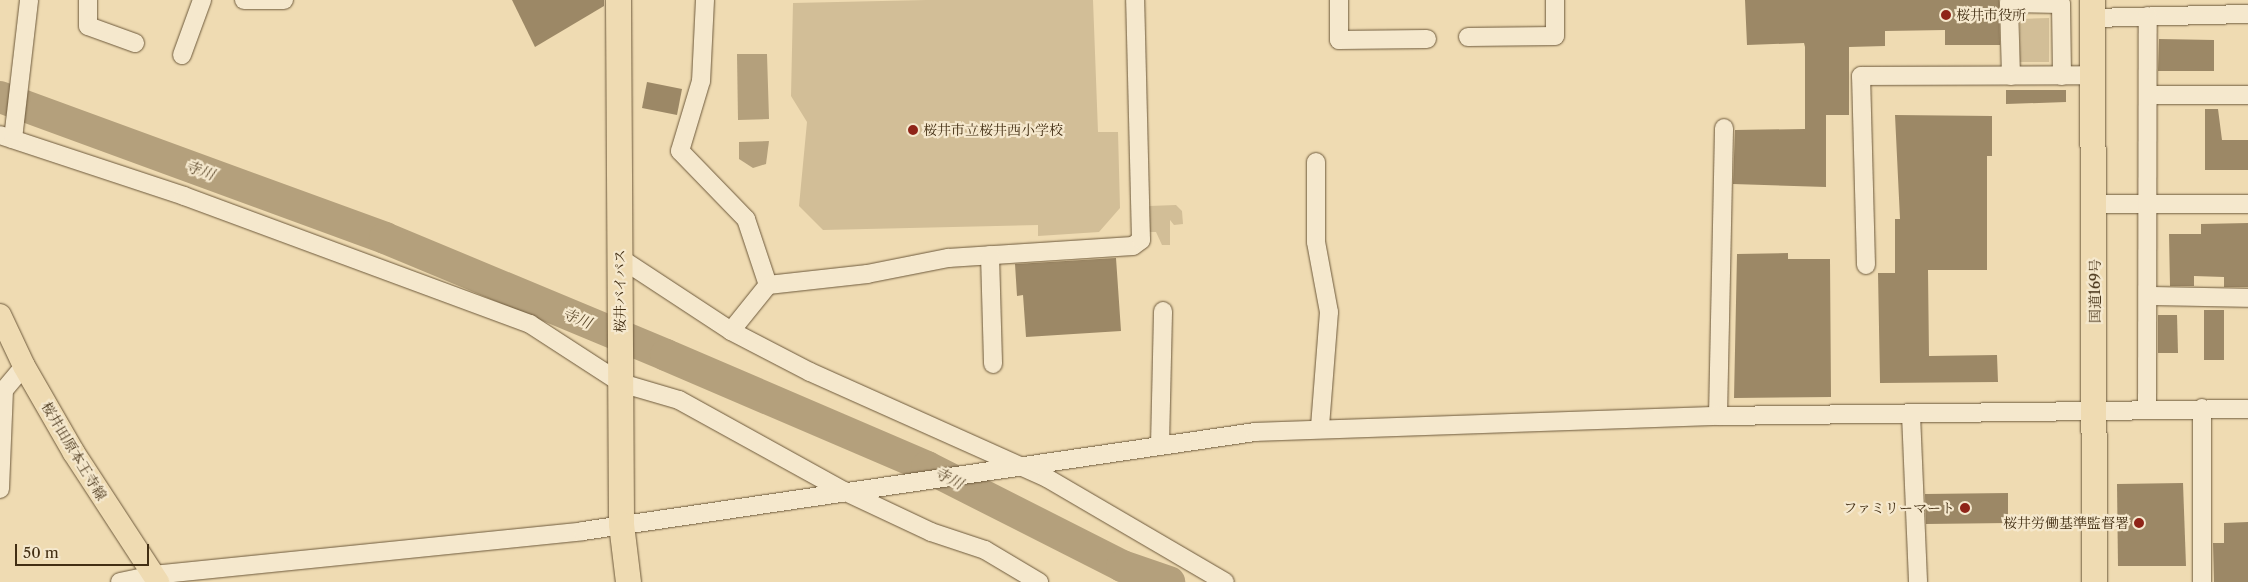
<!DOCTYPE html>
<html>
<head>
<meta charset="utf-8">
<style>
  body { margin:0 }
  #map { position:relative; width:2248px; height:582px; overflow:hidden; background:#efdbb2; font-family:"Libre Caslon Text","Noto Serif JP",serif }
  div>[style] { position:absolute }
  .green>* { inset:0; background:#d2be97 }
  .water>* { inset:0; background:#b4a07c }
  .river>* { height:32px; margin:-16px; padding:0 16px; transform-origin:16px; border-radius:16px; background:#b4a07c }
  .building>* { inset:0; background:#9c8866 }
  .roads { filter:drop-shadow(0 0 1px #6d593b) drop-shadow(0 0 1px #6d593b) }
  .minor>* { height:18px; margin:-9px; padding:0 9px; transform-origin:9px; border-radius:9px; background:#f5e8cd }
  .major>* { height:22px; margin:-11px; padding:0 11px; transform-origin:11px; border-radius:11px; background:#efdbb2 }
  .highway>* { height:25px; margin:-12.5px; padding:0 12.5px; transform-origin:12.5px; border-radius:12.5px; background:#efdbb2 }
  .dots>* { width:14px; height:14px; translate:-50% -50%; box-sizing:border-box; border:2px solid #f5e8cd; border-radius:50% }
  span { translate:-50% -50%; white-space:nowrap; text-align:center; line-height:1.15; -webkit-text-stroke:4.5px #f5e8cd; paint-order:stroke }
  .poi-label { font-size:14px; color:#422e13 }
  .left { translate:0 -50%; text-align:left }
  .right { translate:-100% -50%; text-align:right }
  .street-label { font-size:14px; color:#422e13 }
  .water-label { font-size:15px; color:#5e4a2d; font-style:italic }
  .scale { position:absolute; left:15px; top:544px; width:134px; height:22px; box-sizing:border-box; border:2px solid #422e13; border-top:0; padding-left:6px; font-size:15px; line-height:18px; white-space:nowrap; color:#422e13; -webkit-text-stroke:4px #f5e8cd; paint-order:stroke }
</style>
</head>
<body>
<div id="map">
  <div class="green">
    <div style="clip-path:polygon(926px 0,1093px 0,1098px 132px,1118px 132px,1120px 208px,1099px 232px,1038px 236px,1038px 225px,823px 230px,799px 206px,807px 122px,791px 96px,793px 3px)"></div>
    <div style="clip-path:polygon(2049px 18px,2049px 62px,2020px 62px,2020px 19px)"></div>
    <div style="clip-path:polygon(1176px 205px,1182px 211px,1183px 224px,1174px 225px,1170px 220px,1170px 245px,1162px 245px,1156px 232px,1147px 232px,1149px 206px)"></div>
  </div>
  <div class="water">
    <div style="clip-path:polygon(737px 54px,767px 54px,769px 119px,738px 120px)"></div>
    <div style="clip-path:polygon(769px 141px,766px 164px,753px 168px,739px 159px,739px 142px)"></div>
  </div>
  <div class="river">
    <div style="left:0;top:97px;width:410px;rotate:20.1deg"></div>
    <div style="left:385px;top:238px;width:304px;rotate:22.6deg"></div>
    <div style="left:666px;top:355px;width:284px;rotate:23.2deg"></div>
    <div style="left:927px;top:467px;width:219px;rotate:26.9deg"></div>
    <div style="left:1122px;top:566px;width:50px;rotate:18.8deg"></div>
  </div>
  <div class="building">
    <div style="clip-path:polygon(512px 0,604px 0,604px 6px,535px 47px)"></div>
    <div style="clip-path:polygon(1745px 0,1999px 0,2000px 45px,1945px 45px,1945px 30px,1885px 31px,1885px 46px,1849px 47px,1849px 115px,1826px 115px,1826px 187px,1733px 184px,1735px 130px,1805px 129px,1805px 47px,1804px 43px,1747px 45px)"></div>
    <div style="clip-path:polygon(2159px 39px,2214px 40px,2214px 71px,2158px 71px)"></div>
    <div style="clip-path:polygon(647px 82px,682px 89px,677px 115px,642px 108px)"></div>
    <div style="clip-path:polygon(2006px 90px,2066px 90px,2066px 102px,2006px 104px)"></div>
    <div style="clip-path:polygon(2205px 109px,2218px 109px,2222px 140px,2248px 140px,2248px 170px,2205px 170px)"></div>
    <div style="clip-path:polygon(1895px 115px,1992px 116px,1992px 156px,1987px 156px,1987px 270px,1928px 270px,1929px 356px,1997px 355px,1998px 382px,1880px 383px,1878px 273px,1895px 273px,1895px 219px,1900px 219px)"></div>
    <div style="clip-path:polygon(2248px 223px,2248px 287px,2224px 287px,2224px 277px,2194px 276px,2194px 286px,2170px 286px,2169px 234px,2201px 234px,2201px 224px)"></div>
    <div style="clip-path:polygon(1788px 253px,1788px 259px,1830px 259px,1831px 397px,1734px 398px,1737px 254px)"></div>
    <div style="clip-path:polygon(1116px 258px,1121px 331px,1026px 337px,1023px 295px,1017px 296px,1015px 264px)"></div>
    <div style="clip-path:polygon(2204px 310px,2224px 310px,2224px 360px,2204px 360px)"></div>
    <div style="clip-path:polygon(2158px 315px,2177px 315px,2178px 353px,2158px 353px)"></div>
    <div style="clip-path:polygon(2183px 483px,2186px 566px,2118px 566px,2117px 484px)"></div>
    <div style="clip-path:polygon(2008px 493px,2008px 523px,1926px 524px,1925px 494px)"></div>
    <div style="clip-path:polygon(2248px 522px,2248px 582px,2214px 582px,2213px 543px,2224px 543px,2224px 523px)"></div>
  </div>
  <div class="roads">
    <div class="minor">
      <div style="left:88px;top:0;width:26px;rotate:90deg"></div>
      <div style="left:88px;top:26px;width:50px;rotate:19.9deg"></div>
      <div style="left:244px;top:0;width:40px"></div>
      <div style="left:705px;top:0;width:81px;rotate:92.8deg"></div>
      <div style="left:701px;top:81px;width:73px;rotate:106.7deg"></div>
      <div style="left:680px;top:151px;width:95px;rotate:45.9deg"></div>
      <div style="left:746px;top:219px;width:70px;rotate:71.6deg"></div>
      <div style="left:768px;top:285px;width:100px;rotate:-6.3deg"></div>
      <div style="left:867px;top:274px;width:83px;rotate:-11.2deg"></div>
      <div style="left:948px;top:258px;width:185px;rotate:-3.7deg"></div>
      <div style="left:1133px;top:246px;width:10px;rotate:-37deg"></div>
      <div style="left:1141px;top:240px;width:240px;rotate:-91.4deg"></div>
      <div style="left:1339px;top:0;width:40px;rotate:90deg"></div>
      <div style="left:1339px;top:40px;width:88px;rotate:-0.7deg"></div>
      <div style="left:2093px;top:18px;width:155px;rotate:-1.5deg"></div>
      <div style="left:1468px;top:37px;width:87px;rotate:-0.7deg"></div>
      <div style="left:1555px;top:36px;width:36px;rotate:-90deg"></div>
      <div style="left:182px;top:55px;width:59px;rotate:-70deg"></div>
      <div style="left:2011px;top:76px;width:73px;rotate:-91.6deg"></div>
      <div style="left:2009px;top:3px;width:52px;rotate:1.1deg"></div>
      <div style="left:2061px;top:4px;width:72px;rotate:89.2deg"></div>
      <div style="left:2149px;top:95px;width:99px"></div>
      <div style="left:0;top:135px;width:194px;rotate:18.3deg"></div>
      <div style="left:184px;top:196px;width:369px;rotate:20.3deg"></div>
      <div style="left:530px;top:324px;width:108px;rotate:33deg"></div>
      <div style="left:621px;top:383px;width:60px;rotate:16.3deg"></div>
      <div style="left:679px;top:400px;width:188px;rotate:28.9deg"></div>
      <div style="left:844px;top:491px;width:96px;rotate:25.2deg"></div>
      <div style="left:931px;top:532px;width:57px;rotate:18.4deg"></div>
      <div style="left:985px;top:550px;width:63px;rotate:30.7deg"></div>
      <div style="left:13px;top:139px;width:140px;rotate:-83.4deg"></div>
      <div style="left:1316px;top:162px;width:80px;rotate:90deg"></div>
      <div style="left:1316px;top:242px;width:71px;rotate:79.5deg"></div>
      <div style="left:1329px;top:312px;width:115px;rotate:94.5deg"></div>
      <div style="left:2094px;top:204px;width:154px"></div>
      <div style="left:990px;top:255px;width:109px;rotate:88.4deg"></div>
      <div style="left:620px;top:258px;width:133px;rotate:33.3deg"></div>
      <div style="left:1866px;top:265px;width:189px;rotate:-91.5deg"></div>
      <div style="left:1861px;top:76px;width:231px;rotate:-0.2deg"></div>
      <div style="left:768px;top:285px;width:59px;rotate:128.8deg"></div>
      <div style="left:731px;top:331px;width:89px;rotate:27.4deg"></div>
      <div style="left:810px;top:372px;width:260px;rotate:24.1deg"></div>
      <div style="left:1047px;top:478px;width:206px;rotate:30.3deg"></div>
      <div style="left:2148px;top:296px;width:100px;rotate:1.1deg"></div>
      <div style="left:2147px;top:410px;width:394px;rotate:-89.9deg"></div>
      <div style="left:1911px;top:414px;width:168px;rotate:87.6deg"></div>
      <div style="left:1718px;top:416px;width:288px;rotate:-88.8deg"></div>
      <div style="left:1160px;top:445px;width:134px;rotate:-88.7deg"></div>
      <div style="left:0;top:489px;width:99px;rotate:-87.7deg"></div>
      <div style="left:4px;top:390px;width:31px;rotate:-50deg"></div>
      <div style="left:120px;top:582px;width:34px;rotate:-12deg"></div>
      <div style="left:153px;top:575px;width:432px;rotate:-5.8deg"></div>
      <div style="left:583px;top:531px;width:679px;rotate:-8.38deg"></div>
      <div style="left:1255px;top:432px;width:463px;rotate:-2deg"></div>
      <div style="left:1718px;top:416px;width:530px;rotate:-0.76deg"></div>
      <div style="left:2202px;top:582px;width:174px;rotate:-90deg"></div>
    </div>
    <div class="major">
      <div style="left:0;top:315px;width:56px;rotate:64.8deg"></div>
      <div style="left:24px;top:366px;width:100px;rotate:60.1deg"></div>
      <div style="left:74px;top:453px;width:154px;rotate:56.9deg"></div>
    </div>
    <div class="highway">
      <div style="left:618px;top:0;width:524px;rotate:89.67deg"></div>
      <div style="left:621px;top:524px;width:58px;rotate:83.1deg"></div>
      <div style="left:2092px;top:0;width:582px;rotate:89.8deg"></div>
    </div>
  </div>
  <div class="dots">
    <div style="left:1946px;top:15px;background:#8f2418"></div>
    <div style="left:913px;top:130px;background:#8f2418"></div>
    <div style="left:1965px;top:508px;background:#8f2418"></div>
    <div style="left:2139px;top:523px;background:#8f2418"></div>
  </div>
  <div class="poi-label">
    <span class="left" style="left:1956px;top:15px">桜井市役所</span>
    <span class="left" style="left:923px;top:130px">桜井市立桜井西小学校</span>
    <span class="right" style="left:1955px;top:508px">ファミリーマート</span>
    <span class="right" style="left:2129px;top:523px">桜井労働基準監督署</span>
  </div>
  <div class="street-label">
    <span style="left:620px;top:291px;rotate:-90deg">桜井バイパス</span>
    <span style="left:2095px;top:291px;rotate:-90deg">国道169号</span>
    <span style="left:74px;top:451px;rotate:59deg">桜井田原本王寺線</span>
  </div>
  <div class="water-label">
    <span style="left:200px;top:170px;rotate:20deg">寺川</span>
    <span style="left:577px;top:318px;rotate:22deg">寺川</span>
    <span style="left:949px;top:478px;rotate:27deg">寺川</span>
  </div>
  <div class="scale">50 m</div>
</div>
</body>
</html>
